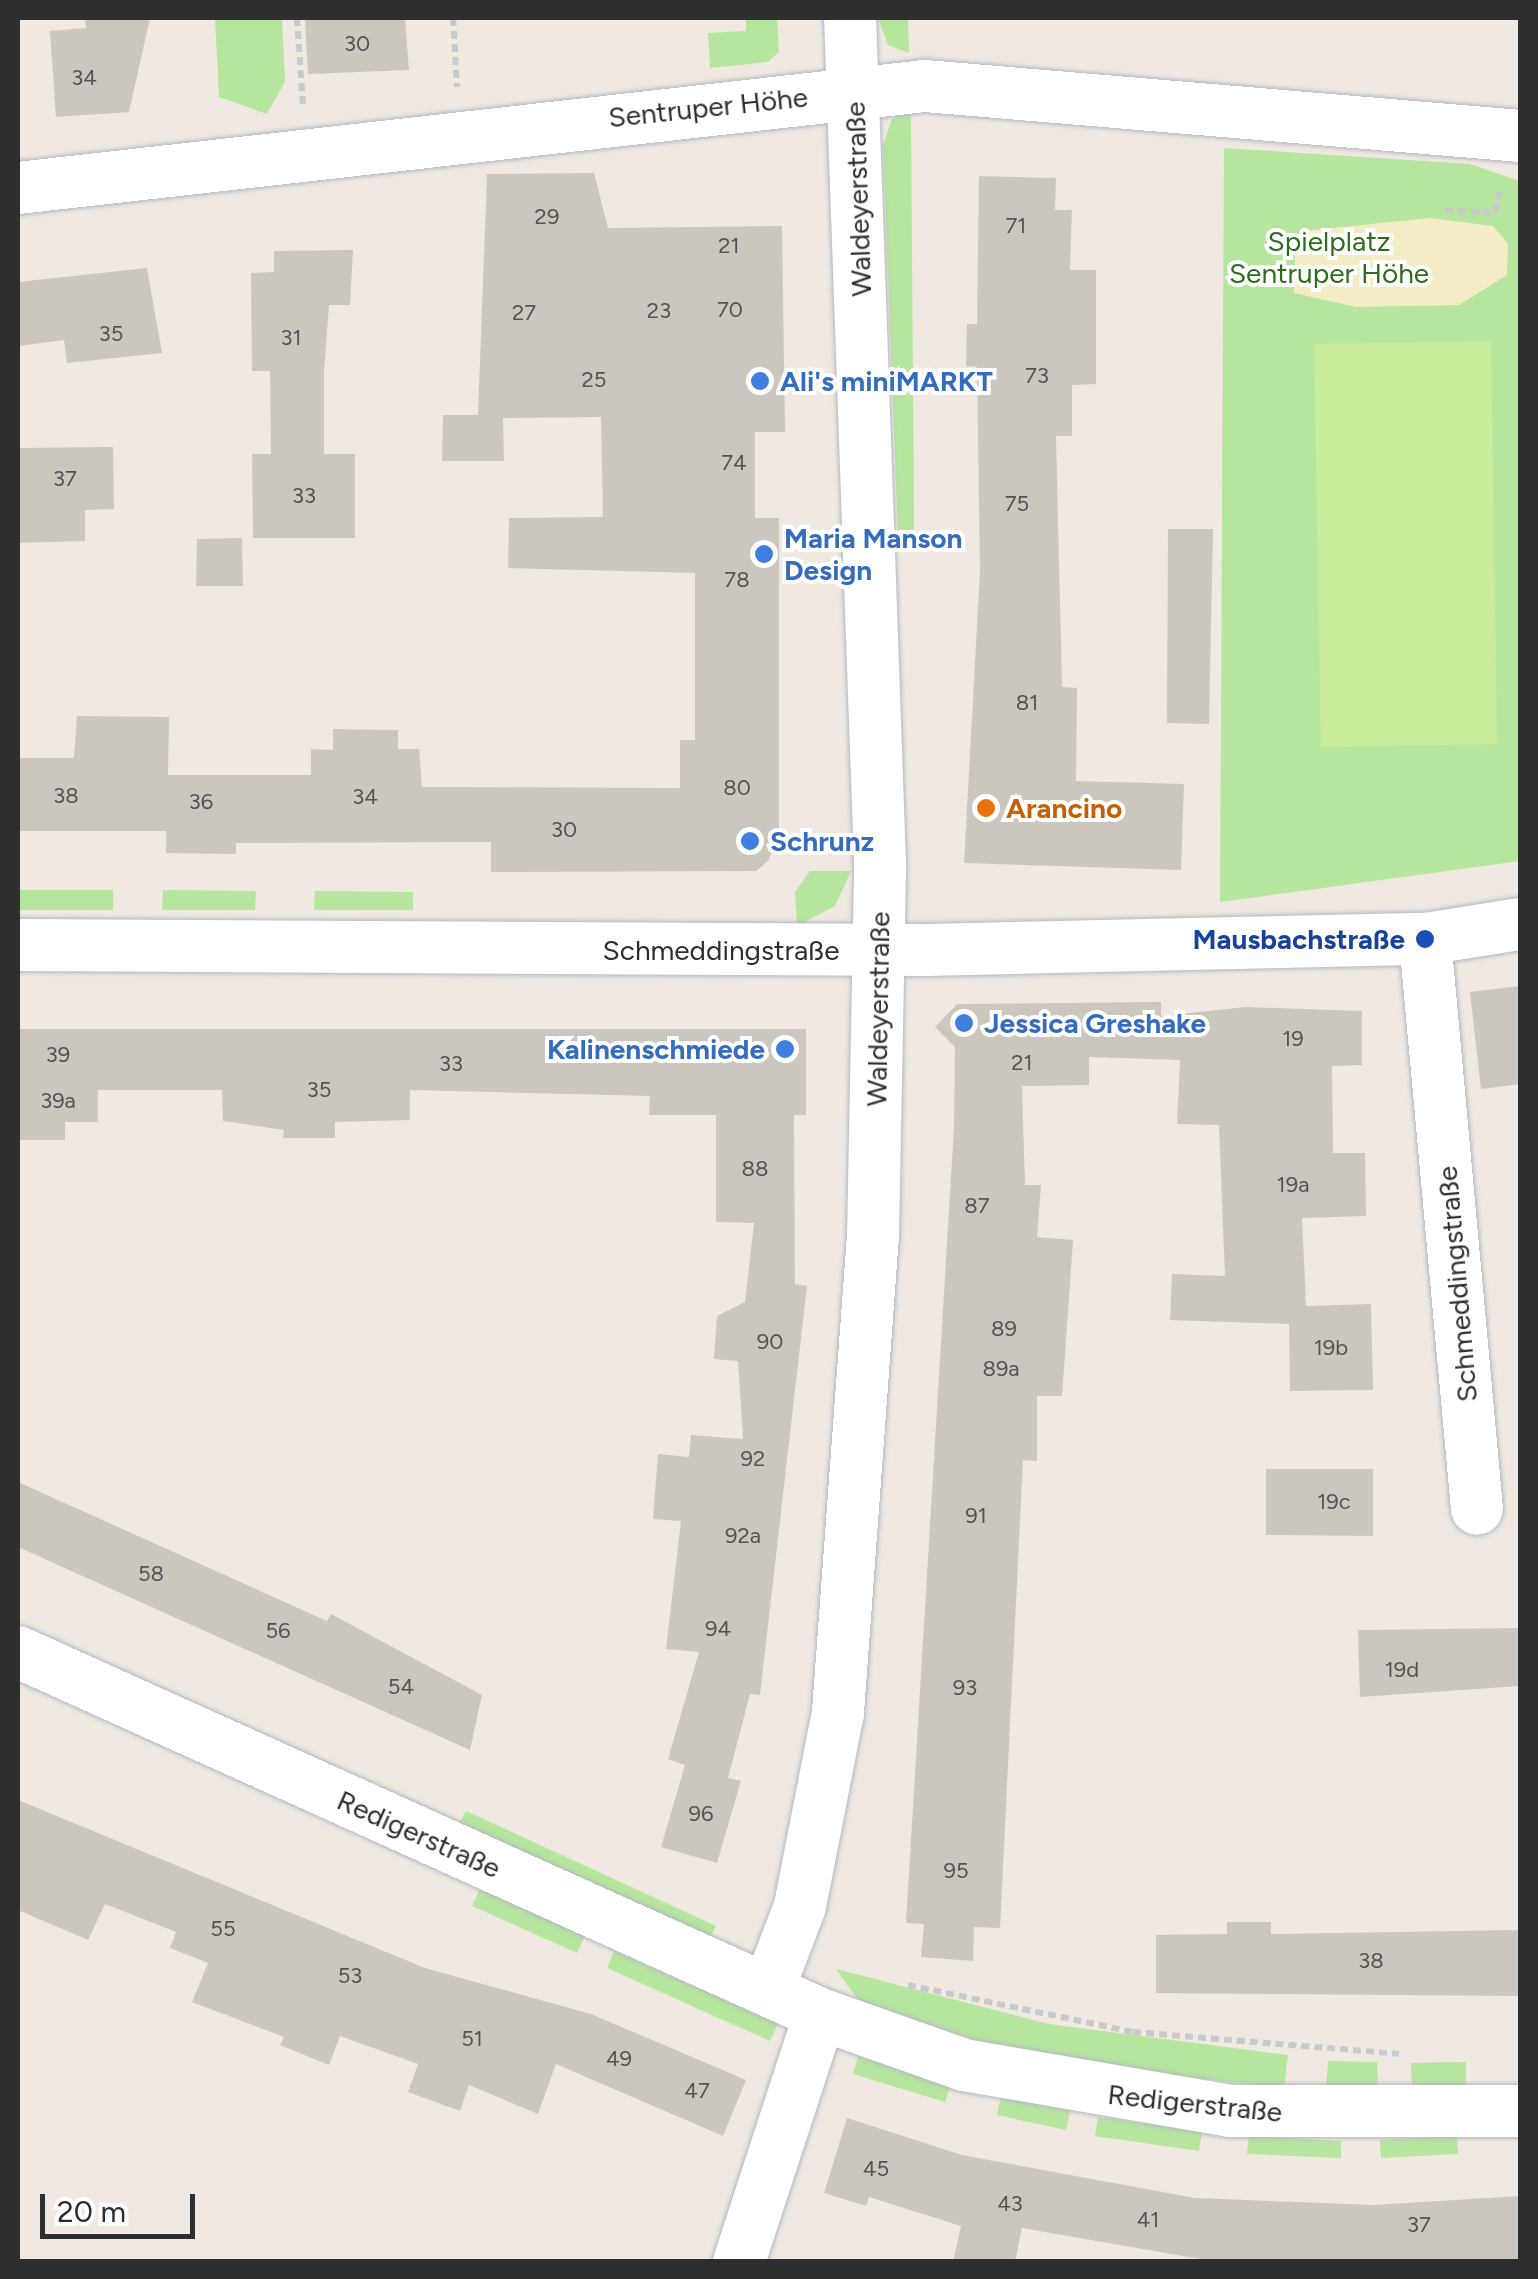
<!DOCTYPE html>
<html>
<head>
<meta charset="utf-8">
<style>
  body { margin:0 }
  #map { position:relative; width:1538px; height:2279px; overflow:hidden; background:#efe9e1; font-family:Figtree,sans-serif }
  div>[style] { position:absolute }
  .green>* { inset:0; background:#b6e59e }
  .sand>* { inset:0; background:#f3ecc5 }
  .pitch>* { inset:0; background:#c9ec9a }
  .building>* { inset:0; background:#cbc7bf }
  .path>* { height:6px; margin-top:-3px; transform-origin:0; background:repeating-linear-gradient(90deg,#c9c9c9 0 8px,transparent 0 13px) }
  .roads { filter:drop-shadow(0 0 2px #b4b7c1) drop-shadow(0 0 2px #b4b7c1) }
  .street>* { height:52px; margin:-26px; padding:0 26px; transform-origin:26px; border-radius:26px; background:#fff }
  .dots>* { width:28px; height:28px; translate:-50% -50%; box-sizing:border-box; border:5px solid #fff; border-radius:50% }
  span { translate:-50% -50%; white-space:nowrap; text-align:center; line-height:1.15; -webkit-text-stroke:8px #fff; paint-order:stroke }
  .number-label { font-size:22px; color:#555452 }
  .number-label span { -webkit-text-stroke-width:0 }
  .street-label { font-size:28px; color:#2e2e2e }
  .park-label { font-size:28px; color:#2c6e1b }
  .shop-label { font-size:28px; color:#366cbe; font-weight:700 }
  .left { translate:0 -50%; text-align:left }
  .right { translate:-100% -50%; text-align:right }
  .food-label { font-size:28px; color:#c56008; font-weight:700 }
  .transit-label { font-size:28px; color:#164399; font-weight:700 }
  .frame { position:absolute; inset:0; border:20px solid #2e2e2e; pointer-events:none }
  .scale { position:absolute; left:40px; top:2194px; width:155px; height:45px; box-sizing:border-box; border:5px solid #2e2e2e; border-top:0; padding-left:12px; font-size:30px; line-height:35px; white-space:nowrap; color:#2e2e2e; -webkit-text-stroke:8px #fff; paint-order:stroke }
</style>
</head>
<body>
<div id="map">
  <div class="green">
    <div style="clip-path:polygon(215px 18px,282px 18px,285px 82px,267px 114px,219px 97px)"></div>
    <div style="clip-path:polygon(746px 18px,777px 18px,779px 52px,768px 62px,710px 68px,708px 33px,746px 31px)"></div>
    <div style="clip-path:polygon(878px 18px,908px 18px,909px 53px,888px 45px)"></div>
    <div style="clip-path:polygon(911px 112px,914px 533px,898px 533px,883px 146px,892px 119px)"></div>
    <div style="clip-path:polygon(1224px 148px,1470px 164px,1520px 181px,1520px 861px,1220px 902px)"></div>
    <div style="clip-path:polygon(810px 871px,851px 871px,835px 906px,797px 926px,795px 892px)"></div>
    <div style="clip-path:polygon(18px 890px,113px 890px,113px 910px,18px 910px)"></div>
    <div style="clip-path:polygon(163px 890px,256px 891px,255px 910px,162px 910px)"></div>
    <div style="clip-path:polygon(315px 891px,413px 892px,413px 910px,314px 910px)"></div>
    <div style="clip-path:polygon(466px 1811px,716px 1926px,708px 1941px,457px 1827px)"></div>
    <div style="clip-path:polygon(480px 1889px,585px 1936px,577px 1953px,472px 1906px)"></div>
    <div style="clip-path:polygon(614px 1951px,778px 2024px,770px 2041px,607px 1968px)"></div>
    <div style="clip-path:polygon(836px 1969px,1049px 2024px,1288px 2055px,1284px 2089px,1027px 2056px,860px 2003px)"></div>
    <div style="clip-path:polygon(858px 2056px,951px 2084px,945px 2102px,853px 2074px)"></div>
    <div style="clip-path:polygon(1328px 2061px,1377px 2062px,1378px 2092px,1326px 2092px)"></div>
    <div style="clip-path:polygon(1466px 2062px,1466px 2086px,1412px 2088px,1411px 2063px)"></div>
    <div style="clip-path:polygon(1001px 2096px,1070px 2111px,1066px 2130px,997px 2115px)"></div>
    <div style="clip-path:polygon(1098px 2117px,1202px 2132px,1199px 2151px,1095px 2136px)"></div>
    <div style="clip-path:polygon(1249px 2136px,1341px 2141px,1341px 2158px,1247px 2154px)"></div>
    <div style="clip-path:polygon(1457px 2136px,1458px 2154px,1381px 2158px,1380px 2140px)"></div>
  </div>
  <div class="sand">
    <div style="clip-path:polygon(1430px 218px,1493px 226px,1508px 244px,1507px 275px,1459px 305px,1356px 307px,1294px 293px,1295px 237px,1303px 231px)"></div>
  </div>
  <div class="pitch">
    <div style="clip-path:polygon(1491px 341px,1497px 744px,1321px 747px,1314px 344px)"></div>
  </div>
  <div class="building">
    <div style="clip-path:polygon(85px 18px,150px 18px,129px 112px,56px 117px,50px 31px,86px 28px)"></div>
    <div style="clip-path:polygon(305px 18px,405px 18px,409px 70px,308px 74px)"></div>
    <div style="clip-path:polygon(594px 173px,608px 228px,782px 226px,785px 432px,755px 432px,755px 518px,779px 518px,779px 835px,768px 861px,756px 871px,491px 872px,491px 842px,236px 843px,236px 854px,166px 853px,166px 831px,20px 831px,20px 758px,74px 758px,77px 716px,169px 717px,168px 775px,311px 775px,311px 749px,333px 750px,333px 729px,398px 730px,398px 749px,419px 749px,422px 787px,680px 788px,680px 740px,695px 740px,695px 573px,508px 568px,509px 518px,603px 517px,601px 417px,503px 418px,504px 461px,442px 461px,443px 415px,478px 415px,487px 174px)"></div>
    <div style="clip-path:polygon(979px 176px,1056px 178px,1055px 210px,1072px 210px,1070px 270px,1096px 270px,1096px 384px,1072px 385px,1072px 436px,1056px 436px,1062px 687px,1077px 688px,1076px 781px,1184px 784px,1181px 870px,964px 863px,980px 571px,977px 367px,966px 366px,967px 324px,977px 324px)"></div>
    <div style="clip-path:polygon(353px 250px,350px 305px,329px 305px,324px 371px,324px 454px,355px 454px,355px 538px,253px 538px,252px 454px,271px 454px,270px 371px,252px 371px,251px 273px,274px 272px,274px 251px)"></div>
    <div style="clip-path:polygon(147px 268px,162px 353px,67px 363px,64px 340px,18px 346px,18px 282px)"></div>
    <div style="clip-path:polygon(113px 447px,114px 509px,85px 510px,85px 541px,18px 543px,18px 448px)"></div>
    <div style="clip-path:polygon(1168px 529px,1213px 529px,1209px 724px,1167px 723px)"></div>
    <div style="clip-path:polygon(242px 538px,243px 586px,196px 586px,197px 539px)"></div>
    <div style="clip-path:polygon(1520px 986px,1520px 1084px,1481px 1089px,1470px 992px)"></div>
    <div style="clip-path:polygon(1161px 1002px,1161px 1016px,1246px 1007px,1362px 1011px,1362px 1065px,1332px 1066px,1333px 1153px,1365px 1153px,1366px 1216px,1302px 1218px,1306px 1306px,1371px 1304px,1373px 1390px,1290px 1391px,1289px 1324px,1170px 1320px,1172px 1274px,1225px 1276px,1219px 1125px,1177px 1124px,1180px 1060px,1089px 1057px,1089px 1085px,1022px 1086px,1025px 1185px,1041px 1185px,1037px 1237px,1073px 1240px,1062px 1396px,1037px 1396px,1037px 1461px,1023px 1460px,1000px 1928px,974px 1927px,973px 1961px,921px 1957px,924px 1924px,906px 1923px,954px 1127px,955px 1047px,935px 1027px,957px 1004px)"></div>
    <div style="clip-path:polygon(18px 1029px,806px 1029px,806px 1115px,794px 1115px,795px 1284px,807px 1286px,760px 1695px,750px 1694px,728px 1778px,741px 1781px,717px 1863px,661px 1847px,685px 1765px,668px 1759px,699px 1652px,666px 1649px,681px 1521px,653px 1519px,658px 1454px,689px 1457px,691px 1435px,743px 1439px,738px 1361px,714px 1359px,717px 1316px,745px 1302px,754px 1223px,716px 1222px,716px 1115px,649px 1115px,650px 1096px,410px 1090px,410px 1120px,335px 1122px,335px 1138px,283px 1138px,284px 1130px,223px 1121px,222px 1090px,98px 1090px,98px 1122px,65px 1122px,65px 1140px,18px 1140px)"></div>
    <div style="clip-path:polygon(1266px 1469px,1373px 1469px,1373px 1536px,1266px 1535px)"></div>
    <div style="clip-path:polygon(18px 1482px,327px 1621px,331px 1614px,482px 1695px,470px 1750px,18px 1547px)"></div>
    <div style="clip-path:polygon(1520px 1628px,1520px 1686px,1360px 1697px,1358px 1630px)"></div>
    <div style="clip-path:polygon(18px 1800px,425px 1968px,591px 2014px,746px 2080px,723px 2136px,556px 2064px,538px 2114px,469px 2085px,460px 2111px,408px 2092px,418px 2064px,340px 2036px,329px 2065px,280px 2045px,284px 2037px,192px 2002px,208px 1963px,170px 1948px,176px 1932px,105px 1904px,88px 1940px,18px 1910px)"></div>
    <div style="clip-path:polygon(1227px 1922px,1271px 1922px,1271px 1934px,1520px 1930px,1520px 1996px,1156px 1993px,1156px 1935px,1227px 1934px)"></div>
    <div style="clip-path:polygon(847px 2118px,962px 2155px,1195px 2198px,1374px 2205px,1520px 2196px,1520px 2262px,1217px 2262px,1022px 2228px,1015px 2262px,953px 2262px,961px 2226px,869px 2197px,866px 2206px,824px 2193px)"></div>
  </div>
  <div class="path">
    <div style="left:297px;top:18px;width:88px;rotate:86.1deg"></div>
    <div style="left:453px;top:18px;width:69px;rotate:86.7deg"></div>
    <div style="left:1445px;top:211px;width:51px;rotate:1.1deg"></div>
    <div style="left:1496px;top:212px;width:27px;rotate:-82deg"></div>
    <div style="left:908px;top:1985px;width:230px;rotate:11.8deg"></div>
    <div style="left:1133px;top:2032px;width:267px;rotate:4.7deg"></div>
  </div>
  <div class="roads">
    <div class="street">
      <div style="left:18px;top:188px;width:913px;rotate:-6.42deg"></div>
      <div style="left:925px;top:86px;width:597px;rotate:4.8deg"></div>
      <div style="left:1425px;top:939px;width:572px;rotate:84.79deg"></div>
      <div style="left:18px;top:945px;width:908px;rotate:0.32deg"></div>
      <div style="left:926px;top:950px;width:499px;rotate:-1.3deg"></div>
      <div style="left:1425px;top:939px;width:96px;rotate:-9deg"></div>
      <div style="left:18px;top:1652px;width:880px;rotate:24.29deg"></div>
      <div style="left:820px;top:2014px;width:153px;rotate:19.5deg"></div>
      <div style="left:964px;top:2065px;width:269px;rotate:9.8deg"></div>
      <div style="left:1229px;top:2111px;width:291px"></div>
      <div style="left:768px;top:1990px;width:90px;rotate:-69.1deg"></div>
      <div style="left:800px;top:1906px;width:198px;rotate:-78.9deg"></div>
      <div style="left:838px;top:1712px;width:475px;rotate:-85.8deg"></div>
      <div style="left:873px;top:1238px;width:375px;rotate:-88.9deg"></div>
      <div style="left:880px;top:863px;width:846px;rotate:-92.03deg"></div>
      <div style="left:739px;top:2262px;width:261px;rotate:-71.9deg"></div>
    </div>
  </div>
  <div class="dots">
    <div style="left:760px;top:381px;background:#3f7fe0"></div>
    <div style="left:764px;top:554px;background:#3f7fe0"></div>
    <div style="left:986px;top:808px;background:#e8710a"></div>
    <div style="left:750px;top:841px;background:#3f7fe0"></div>
    <div style="left:1425px;top:939px;background:#1a4fb4"></div>
    <div style="left:964px;top:1023px;background:#3f7fe0"></div>
    <div style="left:785px;top:1049px;background:#3f7fe0"></div>
  </div>
  <div class="number-label">
    <span style="left:357px;top:44px">30</span>
    <span style="left:84px;top:78px">34</span>
    <span style="left:547px;top:217px">29</span>
    <span style="left:1016px;top:226px">71</span>
    <span style="left:729px;top:246px">21</span>
    <span style="left:730px;top:310px">70</span>
    <span style="left:659px;top:311px">23</span>
    <span style="left:524px;top:313px">27</span>
    <span style="left:111px;top:334px">35</span>
    <span style="left:291px;top:338px">31</span>
    <span style="left:1037px;top:376px">73</span>
    <span style="left:594px;top:380px">25</span>
    <span style="left:734px;top:463px">74</span>
    <span style="left:65px;top:479px">37</span>
    <span style="left:304px;top:496px">33</span>
    <span style="left:1017px;top:504px">75</span>
    <span style="left:737px;top:580px">78</span>
    <span style="left:1027px;top:703px">81</span>
    <span style="left:737px;top:788px">80</span>
    <span style="left:66px;top:796px">38</span>
    <span style="left:365px;top:797px">34</span>
    <span style="left:201px;top:802px">36</span>
    <span style="left:564px;top:830px">30</span>
    <span style="left:1293px;top:1039px">19</span>
    <span style="left:58px;top:1055px">39</span>
    <span style="left:1022px;top:1063px">21</span>
    <span style="left:451px;top:1064px">33</span>
    <span style="left:319px;top:1090px">35</span>
    <span style="left:58px;top:1101px">39a</span>
    <span style="left:755px;top:1169px">88</span>
    <span style="left:1293px;top:1185px">19a</span>
    <span style="left:977px;top:1206px">87</span>
    <span style="left:1004px;top:1329px">89</span>
    <span style="left:770px;top:1342px">90</span>
    <span style="left:1331px;top:1348px">19b</span>
    <span style="left:1001px;top:1369px">89a</span>
    <span style="left:753px;top:1459px">92</span>
    <span style="left:1334px;top:1502px">19c</span>
    <span style="left:976px;top:1516px">91</span>
    <span style="left:743px;top:1536px">92a</span>
    <span style="left:151px;top:1574px">58</span>
    <span style="left:718px;top:1629px">94</span>
    <span style="left:278px;top:1631px">56</span>
    <span style="left:1402px;top:1670px">19d</span>
    <span style="left:401px;top:1687px">54</span>
    <span style="left:965px;top:1688px">93</span>
    <span style="left:701px;top:1814px">96</span>
    <span style="left:956px;top:1871px">95</span>
    <span style="left:223px;top:1929px">55</span>
    <span style="left:1371px;top:1961px">38</span>
    <span style="left:350px;top:1976px">53</span>
    <span style="left:472px;top:2039px">51</span>
    <span style="left:619px;top:2059px">49</span>
    <span style="left:697px;top:2091px">47</span>
    <span style="left:876px;top:2169px">45</span>
    <span style="left:1010px;top:2204px">43</span>
    <span style="left:1148px;top:2220px">41</span>
    <span style="left:1419px;top:2225px">37</span>
  </div>
  <div class="street-label">
    <span style="left:708px;top:107px;rotate:-6deg">Sentruper Höhe</span>
    <span style="left:858px;top:199px;rotate:-92deg">Waldeyerstraße</span>
    <span style="left:721px;top:950px">Schmeddingstraße</span>
    <span style="left:878px;top:1009px;rotate:-89deg">Waldeyerstraße</span>
    <span style="left:1457px;top:1284px;rotate:-95deg">Schmeddingstraße</span>
    <span style="left:419px;top:1834px;rotate:24deg">Redigerstraße</span>
    <span style="left:1195px;top:2103px;rotate:6deg">Redigerstraße</span>
  </div>
  <div class="park-label">
    <span style="left:1329px;top:257px">Spielplatz<br>Sentruper Höhe</span>
  </div>
  <div class="shop-label">
    <span class="left" style="left:780px;top:381px">Ali's miniMARKT</span>
    <span class="left" style="left:784px;top:554px">Maria Manson<br>Design</span>
    <span class="left" style="left:770px;top:841px">Schrunz</span>
    <span class="left" style="left:984px;top:1023px">Jessica Greshake</span>
    <span class="right" style="left:765px;top:1049px">Kalinenschmiede</span>
  </div>
  <div class="food-label">
    <span class="left" style="left:1006px;top:808px">Arancino</span>
  </div>
  <div class="transit-label">
    <span class="right" style="left:1405px;top:939px">Mausbachstraße</span>
  </div>
  <div class="frame"></div>
  <div class="scale">20 m</div>
</div>
</body>
</html>
